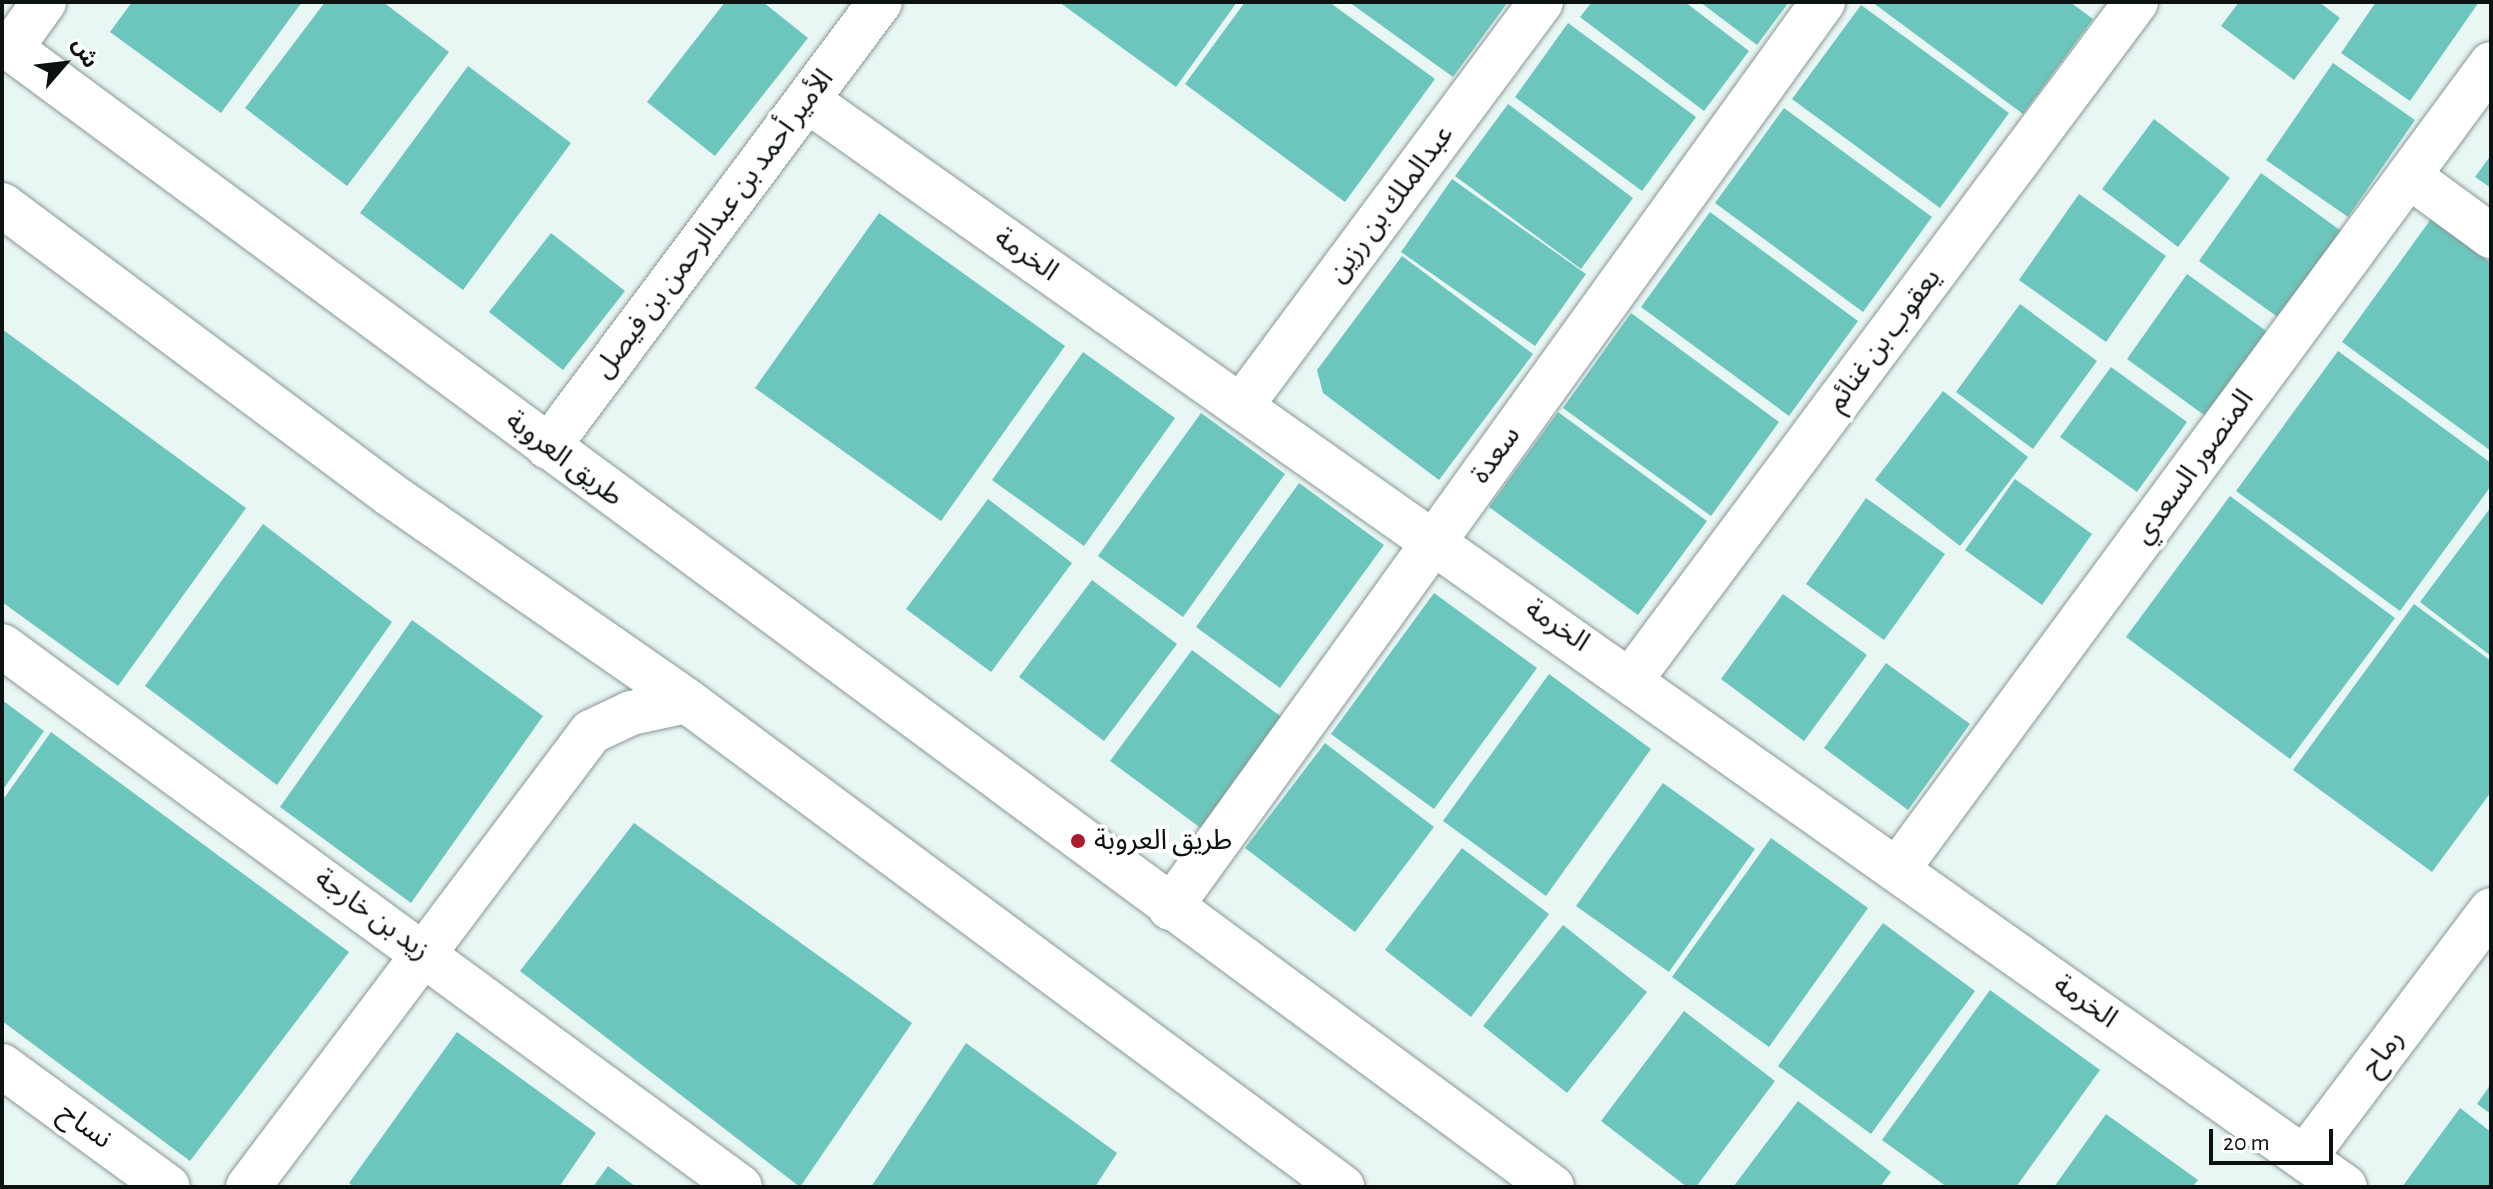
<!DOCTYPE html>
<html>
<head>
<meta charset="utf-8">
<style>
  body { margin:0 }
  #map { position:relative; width:2493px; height:1189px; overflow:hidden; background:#e8f6f4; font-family:"Alegreya Sans","Noto Sans Arabic",sans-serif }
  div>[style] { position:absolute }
  .building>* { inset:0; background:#6dc6bd }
  .roads { filter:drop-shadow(0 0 2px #8a9796) drop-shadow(0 0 2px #8a9796) }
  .minor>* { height:44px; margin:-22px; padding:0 22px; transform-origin:22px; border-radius:22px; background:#fff }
  .major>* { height:44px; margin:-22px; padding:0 22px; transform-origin:22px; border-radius:22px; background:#fff }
  .dots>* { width:22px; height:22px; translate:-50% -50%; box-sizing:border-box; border:4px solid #fff; border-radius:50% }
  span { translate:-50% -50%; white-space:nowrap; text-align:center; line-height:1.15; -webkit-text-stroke:8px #fff; paint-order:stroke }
  .street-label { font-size:28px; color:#0c1111 }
  .poi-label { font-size:28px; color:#0c1111 }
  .left { translate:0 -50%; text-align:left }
  .frame { position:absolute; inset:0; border:4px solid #0c1111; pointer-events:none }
  .north { position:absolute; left:24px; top:24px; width:80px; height:80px; -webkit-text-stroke:6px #fff; paint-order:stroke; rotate:62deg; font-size:22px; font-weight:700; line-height:32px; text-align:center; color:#0c1111 }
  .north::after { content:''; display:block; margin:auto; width:28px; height:36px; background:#0c1111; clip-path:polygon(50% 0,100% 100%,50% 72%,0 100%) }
  .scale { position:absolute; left:2209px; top:1129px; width:124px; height:36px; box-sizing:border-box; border:4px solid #0c1111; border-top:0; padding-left:10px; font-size:24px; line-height:28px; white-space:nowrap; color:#0c1111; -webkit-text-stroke:6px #fff; paint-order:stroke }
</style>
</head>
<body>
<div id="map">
  <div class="building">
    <div style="clip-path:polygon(132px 2px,302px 2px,221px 113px,110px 32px)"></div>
    <div style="clip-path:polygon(325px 2px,383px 2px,449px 52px,347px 186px,245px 108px)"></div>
    <div style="clip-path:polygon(725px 2px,763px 2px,808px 38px,715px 156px,647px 102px)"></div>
    <div style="clip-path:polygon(1059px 2px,1237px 2px,1176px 87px)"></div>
    <div style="clip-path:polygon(1245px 2px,1329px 2px,1435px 79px,1345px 202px,1185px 84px)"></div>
    <div style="clip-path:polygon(1349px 2px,1508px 2px,1453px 77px)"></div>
    <div style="clip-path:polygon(1592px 2px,1685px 2px,1749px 51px,1704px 111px,1580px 17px)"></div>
    <div style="clip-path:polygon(1700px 2px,1789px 2px,1757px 45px)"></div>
    <div style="clip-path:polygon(1872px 2px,2070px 2px,2093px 19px,2023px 114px)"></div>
    <div style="clip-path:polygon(2239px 2px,2319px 2px,2340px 18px,2294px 80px,2221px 26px)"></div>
    <div style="clip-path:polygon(2376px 2px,2479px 2px,2410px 101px,2341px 53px)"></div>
    <div style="clip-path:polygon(1861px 5px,2009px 113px,1940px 208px,1792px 99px)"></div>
    <div style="clip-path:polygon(1568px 23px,1696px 117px,1642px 191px,1515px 97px)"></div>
    <div style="clip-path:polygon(2333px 63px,2415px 120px,2348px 217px,2266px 160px)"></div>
    <div style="clip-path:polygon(468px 66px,571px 143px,463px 290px,360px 213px)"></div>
    <div style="clip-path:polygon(1508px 104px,1633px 198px,1581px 269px,1455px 176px)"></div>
    <div style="clip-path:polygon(1784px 108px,1932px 217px,1863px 312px,1715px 203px)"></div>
    <div style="clip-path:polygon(2154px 119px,2230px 178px,2178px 247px,2102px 189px)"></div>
    <div style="clip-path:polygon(2491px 155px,2491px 188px,2475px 177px)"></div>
    <div style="clip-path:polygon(2261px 173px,2344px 233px,2282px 320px,2199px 261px)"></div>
    <div style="clip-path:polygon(1452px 179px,1586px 274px,1535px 346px,1401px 252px)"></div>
    <div style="clip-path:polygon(2079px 194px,2166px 256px,2106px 342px,2019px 280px)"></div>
    <div style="clip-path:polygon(1710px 212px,1858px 321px,1789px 416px,1641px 307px)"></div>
    <div style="clip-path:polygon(879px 213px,1065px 346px,941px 521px,755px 388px)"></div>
    <div style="clip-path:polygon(2431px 219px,2491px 263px,2491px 451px,2342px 342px)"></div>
    <div style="clip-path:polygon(551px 233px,625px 291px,563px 370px,489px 312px)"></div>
    <div style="clip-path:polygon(1402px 256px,1533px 354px,1439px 480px,1323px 393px,1317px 370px)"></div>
    <div style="clip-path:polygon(2187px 274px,2276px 338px,2215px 423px,2127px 359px)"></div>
    <div style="clip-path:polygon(2020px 304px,2097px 361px,2033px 449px,1956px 392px)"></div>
    <div style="clip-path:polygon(1631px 313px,1779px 422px,1711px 516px,1563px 408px)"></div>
    <div style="clip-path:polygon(2px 329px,246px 508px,118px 686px,2px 602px)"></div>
    <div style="clip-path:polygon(2338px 351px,2491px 463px,2491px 486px,2400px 611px,2236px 491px)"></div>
    <div style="clip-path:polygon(1083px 352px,1175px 418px,1084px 546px,992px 480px)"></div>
    <div style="clip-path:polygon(2111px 367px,2187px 422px,2137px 492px,2060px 437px)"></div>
    <div style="clip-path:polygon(1943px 391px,2028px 457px,1960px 546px,1875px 480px)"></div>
    <div style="clip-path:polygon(1558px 412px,1707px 521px,1638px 615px,1489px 507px)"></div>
    <div style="clip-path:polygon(1201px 413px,1285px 474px,1183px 617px,1098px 556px)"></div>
    <div style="clip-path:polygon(2015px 479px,2092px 534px,2042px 605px,1965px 550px)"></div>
    <div style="clip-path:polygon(1299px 483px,1384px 545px,1280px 688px,1196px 627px)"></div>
    <div style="clip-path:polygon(2230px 496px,2395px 618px,2290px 759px,2126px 637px)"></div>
    <div style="clip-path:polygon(1866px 498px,1945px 554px,1884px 640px,1806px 584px)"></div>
    <div style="clip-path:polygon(988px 499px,1072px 563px,991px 672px,906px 609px)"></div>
    <div style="clip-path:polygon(2491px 507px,2491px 656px,2420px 602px)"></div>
    <div style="clip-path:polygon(263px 524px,392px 622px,277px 785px,145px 686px)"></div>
    <div style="clip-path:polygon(1092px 580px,1177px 644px,1104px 741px,1019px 677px)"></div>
    <div style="clip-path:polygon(1434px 593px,1537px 668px,1434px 809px,1331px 734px)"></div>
    <div style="clip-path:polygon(1783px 594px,1867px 655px,1804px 741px,1721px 679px)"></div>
    <div style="clip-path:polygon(2414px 604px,2491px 661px,2491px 792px,2432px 872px,2293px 770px)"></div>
    <div style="clip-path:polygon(412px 620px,543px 716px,411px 903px,280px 807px)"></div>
    <div style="clip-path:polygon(1192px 650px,1284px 719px,1202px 829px,1110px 761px)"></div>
    <div style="clip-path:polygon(1886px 663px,1970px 724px,1908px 810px,1824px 748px)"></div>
    <div style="clip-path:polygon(1549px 674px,1651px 749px,1546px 896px,1443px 821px)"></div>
    <div style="clip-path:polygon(2px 700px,44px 731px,2px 791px)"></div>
    <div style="clip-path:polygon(51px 732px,349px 952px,190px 1161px,2px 1021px,2px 801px)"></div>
    <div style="clip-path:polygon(1325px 743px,1434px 827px,1355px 932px,1245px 848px)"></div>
    <div style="clip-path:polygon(1663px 783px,1755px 849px,1669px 972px,1576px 906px)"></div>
    <div style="clip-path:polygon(634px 823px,912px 1023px,800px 1187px,520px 971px)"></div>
    <div style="clip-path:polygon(1771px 838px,1868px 908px,1769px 1047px,1672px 977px)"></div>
    <div style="clip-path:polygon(1462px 848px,1549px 914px,1471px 1017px,1385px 950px)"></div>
    <div style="clip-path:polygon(1883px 923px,1975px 991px,1871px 1134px,1778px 1066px)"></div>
    <div style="clip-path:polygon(1563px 925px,1647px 992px,1567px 1093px,1483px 1026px)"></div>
    <div style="clip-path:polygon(1990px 990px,2100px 1070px,2016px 1187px,1947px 1187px,1882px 1140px)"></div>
    <div style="clip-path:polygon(1684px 1011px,1775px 1081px,1696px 1187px,1687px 1187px,1601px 1121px)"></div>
    <div style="clip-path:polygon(457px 1032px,596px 1133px,559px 1187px,354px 1187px,349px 1183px)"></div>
    <div style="clip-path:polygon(966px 1043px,1117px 1153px,1095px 1187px,871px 1187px)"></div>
    <div style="clip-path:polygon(2491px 1084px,2491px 1114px,2477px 1104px)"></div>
    <div style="clip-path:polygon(1798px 1101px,1891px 1172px,1880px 1187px,1733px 1187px)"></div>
    <div style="clip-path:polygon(2460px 1108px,2491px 1132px,2491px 1187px,2402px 1187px)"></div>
    <div style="clip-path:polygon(2106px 1114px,2198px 1180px,2192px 1187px,2054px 1187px)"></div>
    <div style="clip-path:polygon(608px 1166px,636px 1187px,593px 1187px)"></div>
  </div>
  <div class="roads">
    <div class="minor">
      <div style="left:11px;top:48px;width:57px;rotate:-54.3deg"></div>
      <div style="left:807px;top:100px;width:1883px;rotate:35.25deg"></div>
      <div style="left:2409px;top:176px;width:102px;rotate:36.2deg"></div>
      <div style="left:1241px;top:406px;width:503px;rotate:-53.4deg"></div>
      <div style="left:548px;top:447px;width:555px;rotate:-53.27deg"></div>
      <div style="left:2px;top:646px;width:915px;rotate:36.24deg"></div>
      <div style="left:1632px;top:678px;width:843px;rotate:-53.29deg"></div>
      <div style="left:1897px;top:870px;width:1001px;rotate:-53.61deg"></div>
      <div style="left:1170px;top:908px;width:1117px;rotate:-54.22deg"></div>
      <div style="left:2px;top:1066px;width:205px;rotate:36.1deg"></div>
      <div style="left:2305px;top:1157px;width:309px;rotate:-53deg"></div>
      <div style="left:248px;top:1187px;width:570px;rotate:-52.99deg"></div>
      <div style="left:591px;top:732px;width:44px;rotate:-25.4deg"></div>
      <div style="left:631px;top:713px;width:57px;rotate:-12.1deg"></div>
    </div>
    <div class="major">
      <div style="left:2px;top:42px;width:1927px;rotate:36.45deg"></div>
      <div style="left:2px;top:205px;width:485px;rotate:36.7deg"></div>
      <div style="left:391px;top:495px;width:361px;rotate:34.8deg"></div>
      <div style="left:687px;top:701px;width:816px;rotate:36.57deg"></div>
    </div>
  </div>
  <div class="dots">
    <div style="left:1078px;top:841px;background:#ae1a2d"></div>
  </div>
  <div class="street-label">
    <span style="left:1391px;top:204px;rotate:-53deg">عبدالملك بن رزين</span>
    <span style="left:714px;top:224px;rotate:-53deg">الأمير أحمد بن عبدالرحمن بن فيصل</span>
    <span style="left:1026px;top:255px;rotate:35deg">الخرمة</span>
    <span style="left:1884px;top:340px;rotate:-53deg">يعقوب بن غنائم</span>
    <span style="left:1496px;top:455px;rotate:-54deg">سعدة</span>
    <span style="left:564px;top:459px;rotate:37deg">طريق العروبة</span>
    <span style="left:2194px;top:467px;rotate:-54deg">المنصور السعدي</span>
    <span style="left:1557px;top:626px;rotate:34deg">الخرمة</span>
    <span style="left:372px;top:915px;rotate:36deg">زيد بن خارجة</span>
    <span style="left:2085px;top:1002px;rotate:35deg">الخرمة</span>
    <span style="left:2383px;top:1053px;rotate:-53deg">رماح</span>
    <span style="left:85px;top:1126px;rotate:36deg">نساح</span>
  </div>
  <div class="poi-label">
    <span class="left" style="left:1094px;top:841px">طريق العروبة</span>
  </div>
  <div class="frame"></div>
  <div class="north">ش</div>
  <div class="scale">20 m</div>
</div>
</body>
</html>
